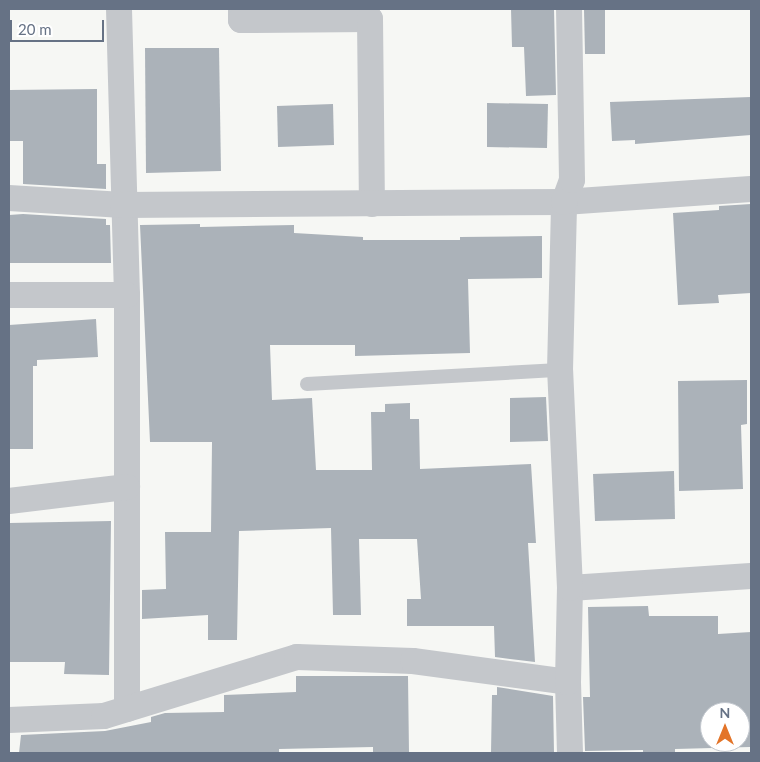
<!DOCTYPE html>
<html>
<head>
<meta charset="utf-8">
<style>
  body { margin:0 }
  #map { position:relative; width:760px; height:762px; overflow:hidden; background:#f6f7f4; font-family:Lato,sans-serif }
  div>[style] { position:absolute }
  .building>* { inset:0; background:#abb2b9 }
  .service>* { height:14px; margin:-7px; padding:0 7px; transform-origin:7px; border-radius:7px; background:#c4c7cb }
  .minor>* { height:26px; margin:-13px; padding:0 13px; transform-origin:13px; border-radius:13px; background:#c4c7cb }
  span { translate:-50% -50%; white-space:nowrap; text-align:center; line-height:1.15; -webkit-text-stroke:5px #fff; paint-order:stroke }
  .frame { position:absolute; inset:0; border:10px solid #667285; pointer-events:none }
  .north { position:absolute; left:700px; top:702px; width:50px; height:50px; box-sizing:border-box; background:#fff; border:1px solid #c2c7ce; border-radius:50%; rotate:0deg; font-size:14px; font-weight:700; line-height:20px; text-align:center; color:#667285 }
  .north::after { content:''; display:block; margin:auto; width:18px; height:22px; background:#e37428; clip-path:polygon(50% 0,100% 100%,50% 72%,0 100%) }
  .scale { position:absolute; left:10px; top:20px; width:94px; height:22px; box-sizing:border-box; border:2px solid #667285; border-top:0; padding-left:6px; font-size:15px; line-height:18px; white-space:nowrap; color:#667285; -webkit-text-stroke:4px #fff; paint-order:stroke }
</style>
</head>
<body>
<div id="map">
  <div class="building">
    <div style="clip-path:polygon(511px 9px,554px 9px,556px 95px,526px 96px,524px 47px,512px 47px)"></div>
    <div style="clip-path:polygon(584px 9px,605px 9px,605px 54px,585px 54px)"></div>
    <div style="clip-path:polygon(145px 48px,219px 48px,221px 171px,146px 173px)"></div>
    <div style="clip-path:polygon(97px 89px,97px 164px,106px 164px,106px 189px,23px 184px,23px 141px,9px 141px,9px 90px)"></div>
    <div style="clip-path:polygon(751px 97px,751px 135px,635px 144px,635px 140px,612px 141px,610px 102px)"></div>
    <div style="clip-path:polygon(487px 103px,548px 104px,547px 148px,487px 147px)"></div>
    <div style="clip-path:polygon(333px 104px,334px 145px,278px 147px,277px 106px)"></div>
    <div style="clip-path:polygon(751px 204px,751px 293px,718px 295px,719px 303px,678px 305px,673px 213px,719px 210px,719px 206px)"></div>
    <div style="clip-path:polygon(23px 214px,106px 219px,106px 225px,110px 225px,111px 263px,9px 263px,9px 215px)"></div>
    <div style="clip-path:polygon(200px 224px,200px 227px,294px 225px,294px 233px,363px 237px,363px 240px,460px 240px,460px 237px,542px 236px,542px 278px,468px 279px,470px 353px,355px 356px,355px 345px,270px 345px,272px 400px,312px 398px,316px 470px,372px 470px,371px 412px,385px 412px,385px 404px,410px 403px,410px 419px,419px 419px,420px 469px,531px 464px,536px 543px,528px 543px,535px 662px,495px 657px,494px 626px,407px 626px,407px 599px,421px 599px,417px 539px,359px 539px,361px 615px,333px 615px,331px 528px,239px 531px,237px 640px,208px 640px,208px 615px,142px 619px,142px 590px,166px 589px,165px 532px,211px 532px,212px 442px,150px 442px,140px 225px)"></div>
    <div style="clip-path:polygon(96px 319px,98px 357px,37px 360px,37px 366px,33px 366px,33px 449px,9px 449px,9px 325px)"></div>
    <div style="clip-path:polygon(747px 380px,747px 424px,741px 425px,743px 489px,679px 491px,678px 381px)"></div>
    <div style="clip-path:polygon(546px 397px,548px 441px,510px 442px,510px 398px)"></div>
    <div style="clip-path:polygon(674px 471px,675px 519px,595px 521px,593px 474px)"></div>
    <div style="clip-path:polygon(111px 521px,109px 675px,64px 674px,65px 662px,9px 662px,9px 523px)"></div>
    <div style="clip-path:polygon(evenodd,648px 606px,649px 616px,718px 616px,718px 634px,751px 632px,750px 747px,675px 749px,675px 753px,643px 753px,643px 750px,585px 751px,583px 697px,590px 697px,588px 607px,648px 606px,710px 712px,740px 712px,740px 742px,710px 742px,710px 712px)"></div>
    <div style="clip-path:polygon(296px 676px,408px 676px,409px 753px,373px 753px,373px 747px,279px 749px,279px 753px,19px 753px,21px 735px,105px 731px,151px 722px,151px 717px,165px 713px,224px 712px,224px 695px,296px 692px)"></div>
    <div style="clip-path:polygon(497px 687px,553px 696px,554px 753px,491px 753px,492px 695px,497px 695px)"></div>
  </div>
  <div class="service">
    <div style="left:307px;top:384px;width:253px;rotate:-3.2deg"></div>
  </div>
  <div class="minor">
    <div style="left:119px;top:9px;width:286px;rotate:88.4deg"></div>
    <div style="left:127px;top:295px;width:414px;rotate:90deg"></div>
    <div style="left:241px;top:9px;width:11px;rotate:90deg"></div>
    <div style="left:241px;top:20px;width:129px;rotate:-0.4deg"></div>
    <div style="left:370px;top:19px;width:185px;rotate:89.4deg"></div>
    <div style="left:9px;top:198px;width:114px;rotate:3.5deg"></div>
    <div style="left:123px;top:205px;width:441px;rotate:-0.4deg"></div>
    <div style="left:564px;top:202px;width:187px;rotate:-4deg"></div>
    <div style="left:9px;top:295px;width:118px"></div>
    <div style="left:9px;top:501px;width:119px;rotate:-6.8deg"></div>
    <div style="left:570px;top:588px;width:181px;rotate:-3.8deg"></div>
    <div style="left:568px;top:682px;width:71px;rotate:88.4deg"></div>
    <div style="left:9px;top:720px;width:95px;rotate:-2.4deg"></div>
    <div style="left:104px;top:716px;width:202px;rotate:-17deg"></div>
    <div style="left:297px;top:657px;width:116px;rotate:2deg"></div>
    <div style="left:413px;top:661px;width:156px;rotate:7.7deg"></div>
    <div style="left:568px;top:682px;width:94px;rotate:-88.8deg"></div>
    <div style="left:570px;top:588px;width:218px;rotate:-92.6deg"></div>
    <div style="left:560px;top:370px;width:168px;rotate:-88.6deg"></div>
    <div style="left:564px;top:202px;width:23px;rotate:-70deg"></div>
    <div style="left:572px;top:180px;width:171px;rotate:-91deg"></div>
  </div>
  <div class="frame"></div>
  <div class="north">N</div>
  <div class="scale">20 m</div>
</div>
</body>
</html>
